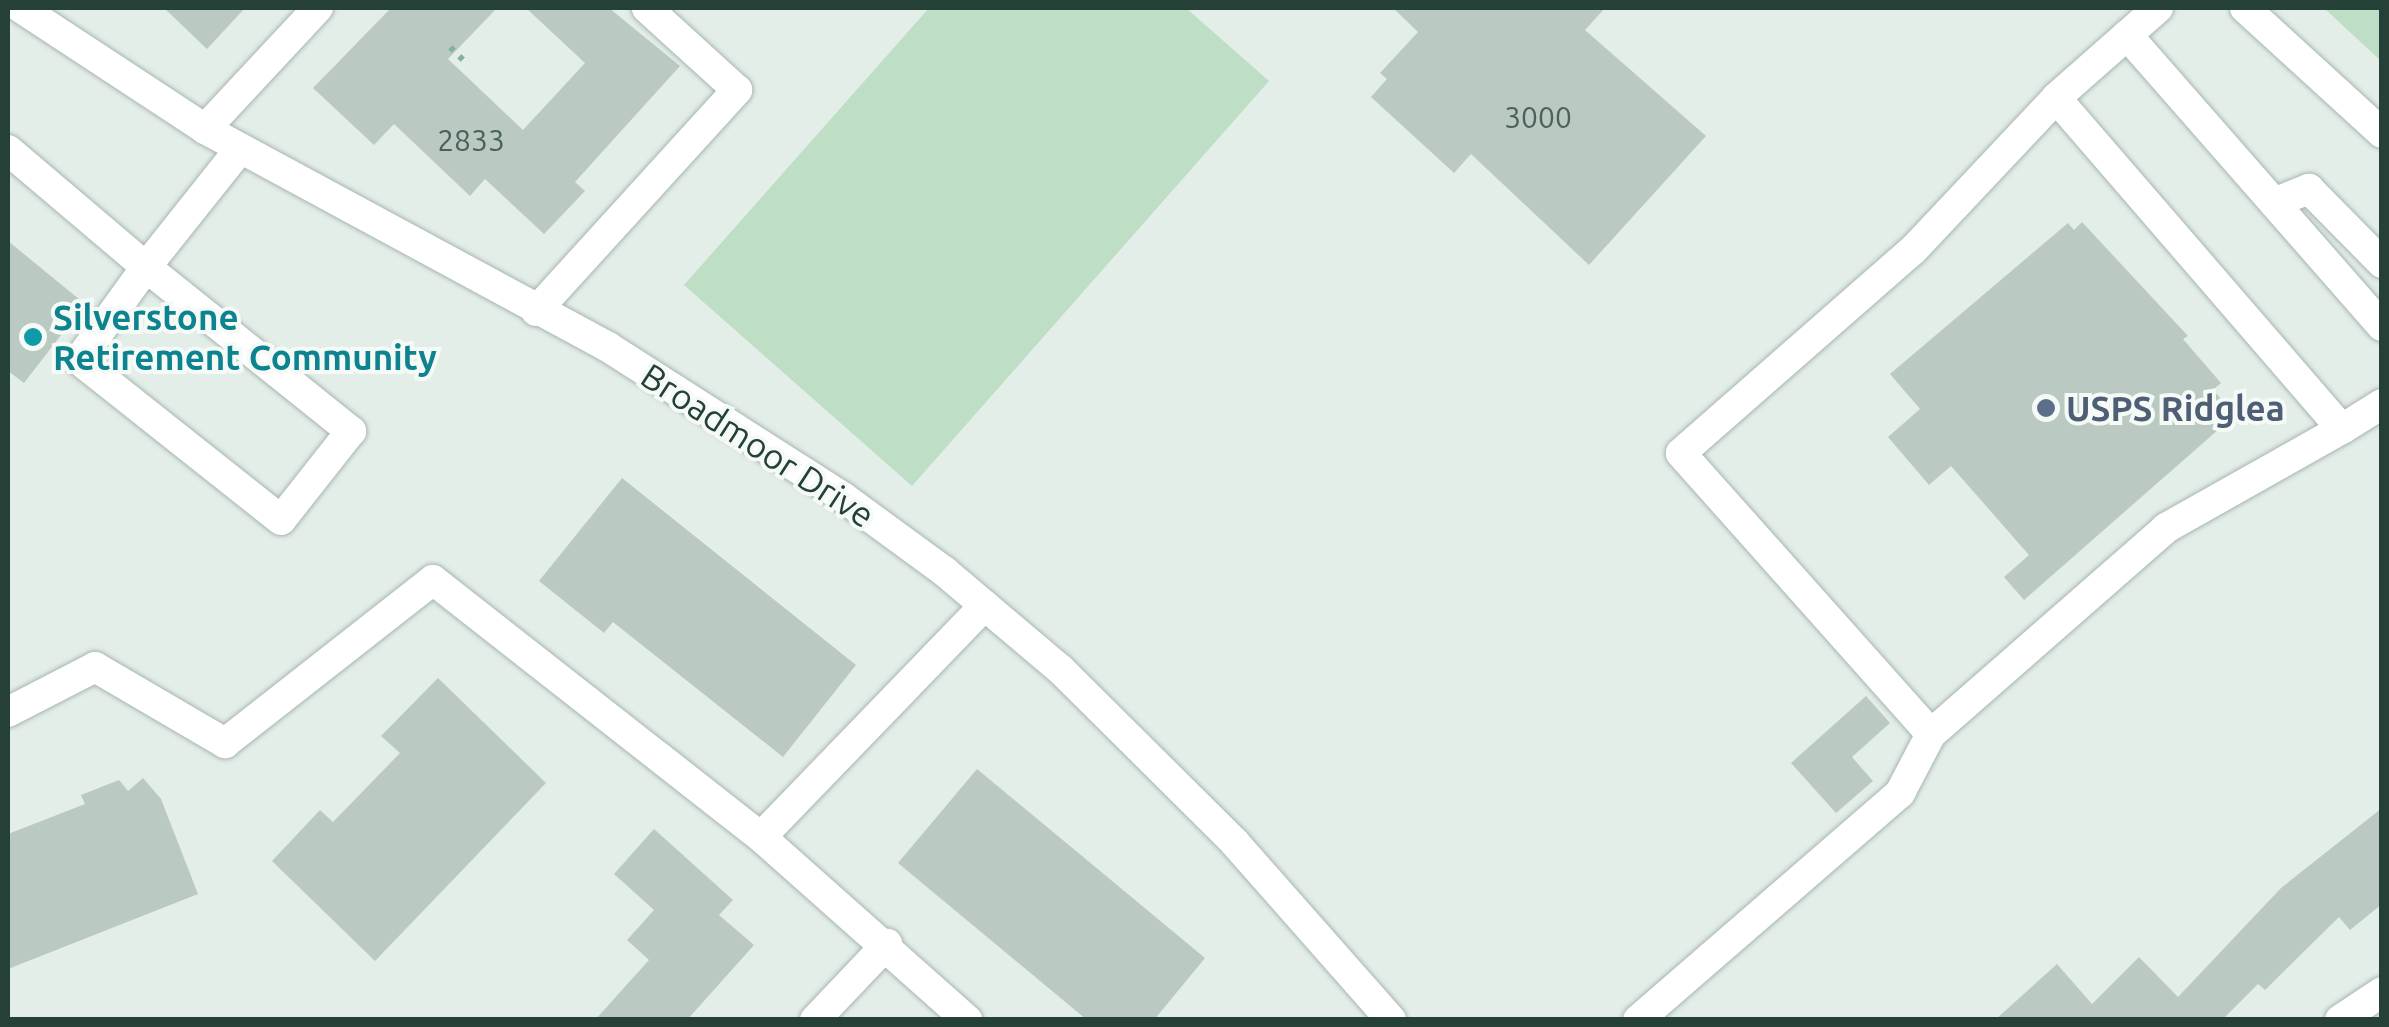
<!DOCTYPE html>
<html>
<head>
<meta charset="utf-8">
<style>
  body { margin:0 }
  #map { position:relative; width:2389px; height:1027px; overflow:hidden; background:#e4eee9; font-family:Ubuntu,sans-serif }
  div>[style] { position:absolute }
  .green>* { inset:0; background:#bedec5 }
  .building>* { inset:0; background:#bac9c2 }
  .path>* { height:6px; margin-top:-3px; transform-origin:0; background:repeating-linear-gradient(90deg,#85b1a1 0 5px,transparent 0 13px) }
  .roads { filter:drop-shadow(0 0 2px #a7b6b0) drop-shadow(0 0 2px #a7b6b0) }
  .minor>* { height:30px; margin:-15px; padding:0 15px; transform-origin:15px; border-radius:15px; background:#fff }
  .dots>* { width:28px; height:28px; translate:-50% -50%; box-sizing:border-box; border:5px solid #f5faf7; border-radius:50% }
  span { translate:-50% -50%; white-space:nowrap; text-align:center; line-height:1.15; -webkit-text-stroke:8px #f5faf7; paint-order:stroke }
  .number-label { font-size:30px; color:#4a625a }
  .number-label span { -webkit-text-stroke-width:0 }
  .culture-label { font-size:35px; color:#0d838f; font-weight:700 }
  .left { translate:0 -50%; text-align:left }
  .service-label { font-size:35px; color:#4e5e75; font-weight:700 }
  .street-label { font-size:35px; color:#244037 }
  .frame { position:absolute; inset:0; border:10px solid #244037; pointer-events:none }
</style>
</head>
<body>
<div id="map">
  <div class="green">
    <div style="clip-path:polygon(929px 8px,1186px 8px,1269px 81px,912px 486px,684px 285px)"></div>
    <div style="clip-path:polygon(2324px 8px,2381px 8px,2381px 61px)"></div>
  </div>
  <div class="building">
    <div style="clip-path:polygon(164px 8px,245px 8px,207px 49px)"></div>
    <div style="clip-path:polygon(391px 8px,497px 8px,448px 59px,523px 130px,585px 63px,526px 8px,609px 8px,680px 66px,575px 182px,585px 191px,544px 234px,485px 179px,470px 196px,394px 124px,374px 145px,313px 88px)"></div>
    <div style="clip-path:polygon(1393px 8px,1605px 8px,1585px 30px,1706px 136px,1589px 265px,1471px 154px,1454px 173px,1371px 97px,1387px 79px,1380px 73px,1418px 32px)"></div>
    <div style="clip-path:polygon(2082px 222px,2188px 336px,2183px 339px,2221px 383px,2213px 390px,2235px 415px,2024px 600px,2004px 577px,2029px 555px,1951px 466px,1929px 485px,1888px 437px,1920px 409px,1890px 374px,2068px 223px,2074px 230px)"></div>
    <div style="clip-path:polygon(8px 241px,85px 304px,24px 383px,8px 371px)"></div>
    <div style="clip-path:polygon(622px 478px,856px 665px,783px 757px,613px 622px,604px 633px,539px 581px)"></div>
    <div style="clip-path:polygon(438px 678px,546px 783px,375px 961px,272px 861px,320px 810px,333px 822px,400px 753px,381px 736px)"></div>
    <div style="clip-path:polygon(1866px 696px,1890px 723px,1852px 757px,1873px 781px,1836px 813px,1791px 763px)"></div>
    <div style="clip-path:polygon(977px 769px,1205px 958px,1154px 1020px,1087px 1020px,898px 863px)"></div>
    <div style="clip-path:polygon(143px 778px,161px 799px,198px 894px,8px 969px,8px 834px,85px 804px,81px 795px,119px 780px,128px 791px)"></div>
    <div style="clip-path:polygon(2382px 808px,2382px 904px,2350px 930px,2339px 917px,2265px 990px,2258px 984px,2222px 1020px,1995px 1020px,2057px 964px,2092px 1004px,2139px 957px,2178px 997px,2281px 888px)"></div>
    <div style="clip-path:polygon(654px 829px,733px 900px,719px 915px,754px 945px,687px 1020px,595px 1020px,649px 960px,627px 940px,654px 910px,614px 874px)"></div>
  </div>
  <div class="path">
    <div style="left:450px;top:47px;width:20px;rotate:45deg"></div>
  </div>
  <div class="roads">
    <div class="minor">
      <div style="left:21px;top:8px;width:220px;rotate:33.3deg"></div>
      <div style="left:205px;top:129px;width:458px;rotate:28.4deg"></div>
      <div style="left:608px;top:347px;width:280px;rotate:32.6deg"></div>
      <div style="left:844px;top:498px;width:125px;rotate:36.2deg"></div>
      <div style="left:945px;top:572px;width:152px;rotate:40.2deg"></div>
      <div style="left:1061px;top:670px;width:245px;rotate:44.8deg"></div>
      <div style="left:1235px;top:843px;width:236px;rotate:48.6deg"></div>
      <div style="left:2158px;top:8px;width:136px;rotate:138.6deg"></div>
      <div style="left:2056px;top:98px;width:437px;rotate:49.2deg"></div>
      <div style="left:2342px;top:429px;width:47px;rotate:-32deg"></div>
      <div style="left:2245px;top:8px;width:185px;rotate:42.4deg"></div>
      <div style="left:2127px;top:35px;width:387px;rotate:48.8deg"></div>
      <div style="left:205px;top:129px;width:166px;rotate:-47deg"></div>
      <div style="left:8px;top:150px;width:181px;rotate:40.3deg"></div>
      <div style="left:146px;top:267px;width:151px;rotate:-51.5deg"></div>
      <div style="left:2274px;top:203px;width:38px;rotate:-22deg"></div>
      <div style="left:2309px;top:189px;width:104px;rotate:45.4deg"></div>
      <div style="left:146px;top:267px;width:263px;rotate:38.7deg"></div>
      <div style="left:351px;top:431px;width:113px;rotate:128.2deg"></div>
      <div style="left:281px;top:520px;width:258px;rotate:-141.6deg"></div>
      <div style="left:79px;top:360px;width:115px;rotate:-54.2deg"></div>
      <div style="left:536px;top:311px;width:299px;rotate:-47.7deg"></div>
      <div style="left:737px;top:90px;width:122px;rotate:-137.7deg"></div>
      <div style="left:8px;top:712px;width:98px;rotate:-27.3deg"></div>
      <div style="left:95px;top:667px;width:151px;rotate:30.3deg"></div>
      <div style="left:225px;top:743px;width:264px;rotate:-38.1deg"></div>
      <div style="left:433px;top:580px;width:417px;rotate:38.1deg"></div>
      <div style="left:761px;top:837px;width:322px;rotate:-46deg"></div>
      <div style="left:1931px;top:734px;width:376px;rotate:-131.7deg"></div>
      <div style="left:1681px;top:453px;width:308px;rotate:-41.2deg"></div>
      <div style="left:1913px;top:250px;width:209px;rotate:-46.7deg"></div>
      <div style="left:761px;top:837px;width:276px;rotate:41.6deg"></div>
      <div style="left:815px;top:1020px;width:105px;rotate:-46.5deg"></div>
      <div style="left:1638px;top:1020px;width:347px;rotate:-40.9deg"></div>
      <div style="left:1900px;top:793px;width:67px;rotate:-62.3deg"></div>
      <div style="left:1931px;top:734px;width:313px;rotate:-41.2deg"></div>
      <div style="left:2166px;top:528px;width:202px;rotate:-29.4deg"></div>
      <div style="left:2340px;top:1020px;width:50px;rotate:-33.7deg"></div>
    </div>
  </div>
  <div class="dots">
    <div style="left:33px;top:337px;background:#0f9aa8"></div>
    <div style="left:2046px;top:408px;background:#5c6f8a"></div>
  </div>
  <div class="number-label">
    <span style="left:1538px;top:117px">3000</span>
    <span style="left:471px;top:140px">2833</span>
  </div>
  <div class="culture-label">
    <span class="left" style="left:53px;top:337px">Silverstone<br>Retirement Community</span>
  </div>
  <div class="service-label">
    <span class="left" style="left:2066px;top:408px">USPS Ridglea</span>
  </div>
  <div class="street-label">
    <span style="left:758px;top:445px;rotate:33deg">Broadmoor Drive</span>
  </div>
  <div class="frame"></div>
</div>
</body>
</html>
